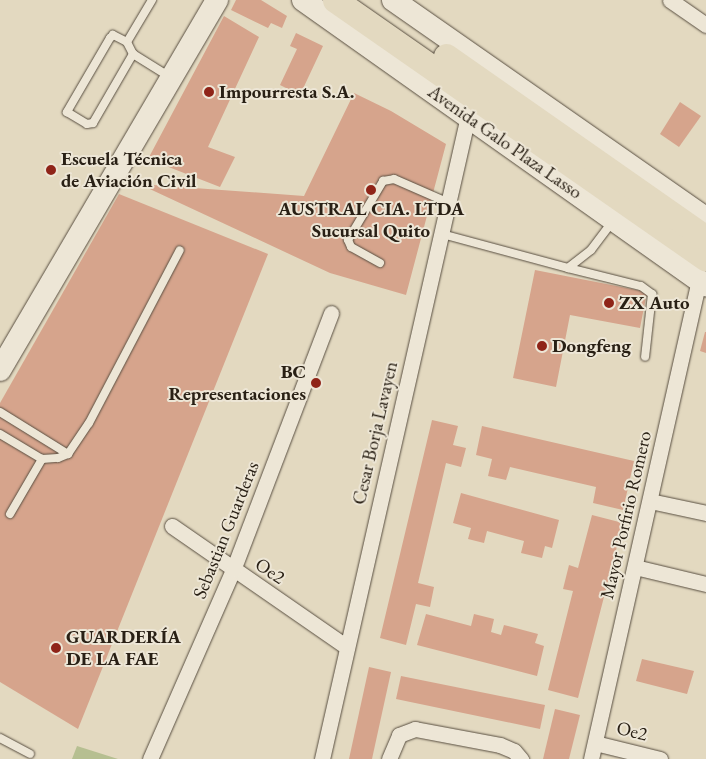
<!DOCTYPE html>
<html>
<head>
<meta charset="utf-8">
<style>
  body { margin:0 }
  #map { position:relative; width:706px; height:759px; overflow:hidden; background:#e3d9c0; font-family:"EB Garamond",serif }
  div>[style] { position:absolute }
  .green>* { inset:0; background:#b6bf91 }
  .building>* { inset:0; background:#d6a48c }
  .roads { filter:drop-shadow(0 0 1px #584e40) drop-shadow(0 0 1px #584e40) }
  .lane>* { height:8px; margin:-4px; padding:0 4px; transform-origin:4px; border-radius:4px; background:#ede6d6 }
  .street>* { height:15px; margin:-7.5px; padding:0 7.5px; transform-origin:7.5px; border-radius:7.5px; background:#ede6d6 }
  .secondary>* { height:22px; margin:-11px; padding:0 11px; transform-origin:11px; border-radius:11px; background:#ede6d6 }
  .primary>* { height:25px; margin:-12.5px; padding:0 12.5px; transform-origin:12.5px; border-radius:12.5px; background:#e3d9c0 }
  .dots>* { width:14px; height:14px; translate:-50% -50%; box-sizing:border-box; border:2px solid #ede6d6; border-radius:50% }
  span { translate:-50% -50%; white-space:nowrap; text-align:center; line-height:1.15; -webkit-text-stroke:4px #ede6d6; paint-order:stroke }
  .poi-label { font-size:19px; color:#292015; font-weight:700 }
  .left { translate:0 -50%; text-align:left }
  .right { translate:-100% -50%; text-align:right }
  .street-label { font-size:19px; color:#292015 }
</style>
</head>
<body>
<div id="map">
  <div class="green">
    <div style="clip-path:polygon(77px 746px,118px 759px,72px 759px)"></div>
  </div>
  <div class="building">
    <div style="clip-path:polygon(236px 0,261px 0,287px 16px,282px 28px,271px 23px,268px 28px,231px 10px)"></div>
    <div style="clip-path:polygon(224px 16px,259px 37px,208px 147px,235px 157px,220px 187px,148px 159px)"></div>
    <div style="clip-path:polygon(296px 33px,323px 46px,300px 95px,280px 85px,297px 49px,290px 46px)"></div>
    <div style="clip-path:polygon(354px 93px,391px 111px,446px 144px,406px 295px,330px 273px,139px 184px,304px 196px)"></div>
    <div style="clip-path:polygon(680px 102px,701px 116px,679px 147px,660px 134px)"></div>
    <div style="clip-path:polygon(119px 194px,268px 254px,78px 729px,0 682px,0 403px)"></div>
    <div style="clip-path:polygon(535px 270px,647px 292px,640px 328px,570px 315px,556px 387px,513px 378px)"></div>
    <div style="clip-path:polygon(705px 332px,706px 332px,706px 353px,700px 351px)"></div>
    <div style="clip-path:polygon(432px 420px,458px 426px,453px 445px,466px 448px,461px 467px,446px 463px,418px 583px,434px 587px,430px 607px,416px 604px,406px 645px,380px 638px)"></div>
    <div style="clip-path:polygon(482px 426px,634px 461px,623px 510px,593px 503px,596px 487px,510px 467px,506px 480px,488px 476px,492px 459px,476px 455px)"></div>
    <div style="clip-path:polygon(461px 493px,559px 520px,552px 548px,545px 546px,542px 558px,521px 553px,524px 541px,487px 531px,484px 543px,468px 539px,471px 528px,453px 523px)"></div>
    <div style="clip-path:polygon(592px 515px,623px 523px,578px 698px,548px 690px,573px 591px,563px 589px,569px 565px,578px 568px)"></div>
    <div style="clip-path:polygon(426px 614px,471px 626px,474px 614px,494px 619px,491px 632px,501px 635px,504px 625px,538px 634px,535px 643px,544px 646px,537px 676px,417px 645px)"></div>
    <div style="clip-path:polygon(642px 659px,694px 671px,687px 694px,636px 681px)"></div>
    <div style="clip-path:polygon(369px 667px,391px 672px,372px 759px,349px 759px)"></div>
    <div style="clip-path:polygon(401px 676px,545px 705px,540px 729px,396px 699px)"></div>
    <div style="clip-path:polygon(555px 709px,580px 715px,569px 759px,543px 759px)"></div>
  </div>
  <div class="roads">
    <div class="lane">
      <div style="left:127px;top:42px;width:49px;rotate:-59.2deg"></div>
      <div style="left:133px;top:54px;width:13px;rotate:-117deg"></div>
      <div style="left:127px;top:42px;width:16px;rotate:-153deg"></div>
      <div style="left:113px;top:35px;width:4px;rotate:135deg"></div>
      <div style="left:110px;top:38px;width:86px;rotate:120.2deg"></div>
      <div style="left:67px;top:112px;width:23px;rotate:31deg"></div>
      <div style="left:87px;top:124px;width:6px;rotate:-9deg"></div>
      <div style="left:93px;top:123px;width:80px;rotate:-59.9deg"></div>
      <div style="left:133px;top:54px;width:44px;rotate:31.9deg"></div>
      <div style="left:442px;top:234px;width:131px;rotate:15.1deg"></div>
      <div style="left:568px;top:268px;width:29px;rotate:-38deg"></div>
      <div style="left:591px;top:250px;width:36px;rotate:-53deg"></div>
      <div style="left:380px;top:263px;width:33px;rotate:-151deg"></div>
      <div style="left:351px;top:247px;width:8px;rotate:-113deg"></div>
      <div style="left:348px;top:240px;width:69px;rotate:-59.3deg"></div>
      <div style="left:383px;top:181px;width:11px;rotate:-10deg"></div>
      <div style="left:394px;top:179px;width:60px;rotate:23.6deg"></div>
      <div style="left:568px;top:268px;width:75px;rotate:13.9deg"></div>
      <div style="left:641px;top:286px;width:14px;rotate:36deg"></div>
      <div style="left:652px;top:294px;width:63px;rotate:96.3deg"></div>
      <div style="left:0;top:412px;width:80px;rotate:31.7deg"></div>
      <div style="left:0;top:434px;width:49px;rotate:30.8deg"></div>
      <div style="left:42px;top:459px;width:16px;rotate:-4deg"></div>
      <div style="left:58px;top:458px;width:11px;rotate:-22deg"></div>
      <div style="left:68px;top:454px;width:37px;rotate:-56deg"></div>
      <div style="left:89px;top:423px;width:195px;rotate:-62.3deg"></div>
      <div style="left:10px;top:514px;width:64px;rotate:-59.8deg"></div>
      <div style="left:0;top:738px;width:34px;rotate:28deg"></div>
    </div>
    <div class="street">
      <div style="left:670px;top:0;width:44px;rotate:34.8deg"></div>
      <div style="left:650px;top:501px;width:57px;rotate:12.1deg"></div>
      <div style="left:172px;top:526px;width:213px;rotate:34.7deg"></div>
      <div style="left:635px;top:567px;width:73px;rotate:13.5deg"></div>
      <div style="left:595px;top:743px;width:67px;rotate:13.8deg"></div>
      <div style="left:150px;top:759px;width:206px;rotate:-66.3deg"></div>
      <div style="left:233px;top:570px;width:275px;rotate:-69.1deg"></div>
      <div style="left:322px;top:759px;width:659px;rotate:-77.21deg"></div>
      <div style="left:389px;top:759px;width:26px;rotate:-67deg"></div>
      <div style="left:399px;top:735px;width:17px;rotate:-21deg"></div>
      <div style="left:415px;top:729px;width:86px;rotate:10.7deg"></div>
      <div style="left:500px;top:745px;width:15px;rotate:23deg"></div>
      <div style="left:514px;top:751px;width:11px;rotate:49deg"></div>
      <div style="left:591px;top:759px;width:491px;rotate:-77.3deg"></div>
    </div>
    <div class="secondary">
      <div style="left:303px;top:0;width:494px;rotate:35.3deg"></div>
      <div style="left:393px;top:0;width:381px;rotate:34.9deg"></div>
      <div style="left:0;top:370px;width:429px;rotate:-59.6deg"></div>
    </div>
    <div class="primary">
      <div style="left:335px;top:0;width:452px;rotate:34.9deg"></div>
      <div style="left:446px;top:56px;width:317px;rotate:35deg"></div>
    </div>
  </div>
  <div class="dots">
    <div style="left:209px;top:92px;background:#8f2418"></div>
    <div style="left:51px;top:170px;background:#8f2418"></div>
    <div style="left:371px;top:190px;background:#8f2418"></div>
    <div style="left:609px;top:303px;background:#8f2418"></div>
    <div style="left:542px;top:346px;background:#8f2418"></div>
    <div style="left:316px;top:383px;background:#8f2418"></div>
    <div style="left:56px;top:648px;background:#8f2418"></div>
  </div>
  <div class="poi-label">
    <span class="left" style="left:219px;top:92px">Impourresta S.A.</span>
    <span class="left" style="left:61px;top:170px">Escuela Técnica<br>de Aviación Civil</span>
    <span style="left:371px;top:220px">AUSTRAL CIA. LTDA<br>Sucursal Quito</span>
    <span class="left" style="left:619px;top:303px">ZX Auto</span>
    <span class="left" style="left:552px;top:346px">Dongfeng</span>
    <span class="right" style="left:306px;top:383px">BC<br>Representaciones</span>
    <span class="left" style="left:66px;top:648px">GUARDERÍA<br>DE LA FAE</span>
  </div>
  <div class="street-label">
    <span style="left:505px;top:142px;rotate:35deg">Avenida Galo Plaza Lasso</span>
    <span style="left:375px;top:433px;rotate:-77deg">Cesar Borja Lavayen</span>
    <span style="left:626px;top:515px;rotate:-77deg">Mayor Porfirio Romero</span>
    <span style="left:226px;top:530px;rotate:-68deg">Sebastian Guarderas</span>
    <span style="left:270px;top:571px;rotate:34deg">Oe2</span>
    <span style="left:632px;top:731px;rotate:14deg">Oe2</span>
  </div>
</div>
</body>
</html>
